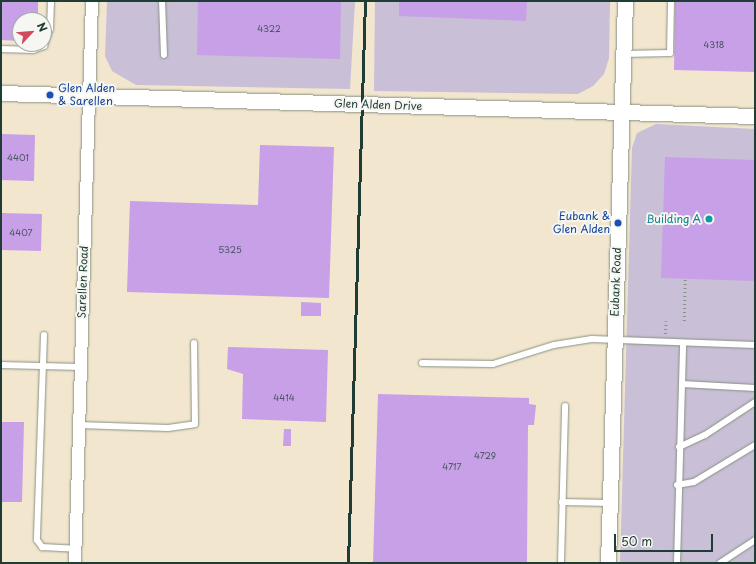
<!DOCTYPE html>
<html>
<head>
<meta charset="utf-8">
<style>
  body { margin:0 }
  #map { position:relative; width:756px; height:564px; overflow:hidden; background:#f2e6cf; font-family:"Playpen Sans",sans-serif }
  div>[style] { position:absolute }
  .industrial>* { inset:0; background:#c9bfd7 }
  .building>* { inset:0; background:#c7a0e7 }
  .path>* { height:2.5px; margin-top:-1.25px; transform-origin:0; background:repeating-linear-gradient(90deg,#889282 0 1px,transparent 0 4px) }
  .roads { filter:drop-shadow(0 0 1px #889282) drop-shadow(0 0 1px #889282) }
  .service>* { height:6px; margin:-3px; padding:0 3px; transform-origin:3px; border-radius:3px; background:#fff }
  .minor>* { height:12px; margin:-6px; padding:0 6px; transform-origin:6px; border-radius:6px; background:#fff }
  .tertiary>* { height:15px; margin:-7.5px; padding:0 7.5px; transform-origin:7.5px; border-radius:7.5px; background:#fff }
  .rail>* { height:3px; margin:-1.5px; padding:0 1.5px; transform-origin:1.5px; border-radius:1.5px; background:#1f3d34 }
  .dots>* { width:11px; height:11px; translate:-50% -50%; box-sizing:border-box; border:2px solid #f6f6f2; border-radius:50% }
  span { translate:-50% -50%; white-space:nowrap; text-align:center; line-height:1.15; -webkit-text-stroke:4px #f6f6f2; paint-order:stroke }
  .number-label { font-size:9px; color:#495661 }
  .number-label span { -webkit-text-stroke-width:0 }
  .transit-label { font-size:11px; color:#164399 }
  .left { translate:0 -50%; text-align:left }
  .right { translate:-100% -50%; text-align:right }
  .street-label { font-size:11px; color:#1f3d34 }
  .culture-label { font-size:11px; color:#0d838f }
  .frame { position:absolute; inset:0; border:2px solid #1f3d34; pointer-events:none }
  .north { position:absolute; left:12px; top:12px; width:40px; height:40px; box-sizing:border-box; background:#f6f6f2; border:1px solid #a0aca6; border-radius:50%; rotate:64deg; font-size:11px; font-weight:700; line-height:16px; text-align:center; color:#1f3d34 }
  .north::after { content:''; display:block; margin:auto; width:14px; height:18px; background:#d1495b; clip-path:polygon(50% 0,100% 100%,50% 72%,0 100%) }
  .scale { position:absolute; left:614px; top:534px; width:99px; height:18px; box-sizing:border-box; border:2px solid #1f3d34; border-top:0; padding-left:5px; font-size:12px; line-height:14px; white-space:nowrap; color:#1f3d34; -webkit-text-stroke:3px #f6f6f2; paint-order:stroke }
</style>
</head>
<body>
<div id="map">
  <div class="industrial">
    <div style="clip-path:polygon(107px 1px,355px 1px,350px 89px,136px 85px,112px 71px,105px 56px)"></div>
    <div style="clip-path:polygon(375px 1px,610px 1px,609px 58px,604px 74px,593px 86px,578px 94px,374px 91px)"></div>
    <div style="clip-path:polygon(656px 124px,755px 129px,755px 563px,620px 563px,632px 148px,637px 133px)"></div>
  </div>
  <div class="building">
    <div style="clip-path:polygon(1px 1px,38px 1px,38px 20px,20px 20px,20px 41px,1px 40px)"></div>
    <div style="clip-path:polygon(198px 1px,341px 1px,340px 59px,197px 55px)"></div>
    <div style="clip-path:polygon(399px 1px,527px 1px,526px 21px,399px 16px)"></div>
    <div style="clip-path:polygon(675px 1px,755px 1px,755px 72px,674px 70px)"></div>
    <div style="clip-path:polygon(1px 134px,35px 135px,34px 181px,1px 180px)"></div>
    <div style="clip-path:polygon(260px 145px,334px 147px,329px 298px,127px 292px,130px 201px,258px 205px)"></div>
    <div style="clip-path:polygon(665px 157px,755px 160px,755px 281px,661px 278px)"></div>
    <div style="clip-path:polygon(1px 213px,42px 214px,41px 251px,1px 250px)"></div>
    <div style="clip-path:polygon(301px 302px,321px 303px,321px 316px,301px 316px)"></div>
    <div style="clip-path:polygon(228px 347px,328px 350px,326px 422px,242px 419px,243px 374px,227px 369px)"></div>
    <div style="clip-path:polygon(378px 394px,529px 398px,529px 404px,536px 405px,534px 425px,528px 425px,527px 563px,373px 563px)"></div>
    <div style="clip-path:polygon(1px 422px,24px 422px,22px 502px,1px 502px)"></div>
    <div style="clip-path:polygon(284px 429px,291px 429px,291px 446px,283px 446px)"></div>
  </div>
  <div class="path">
    <div style="left:684px;top:321px;width:43px;rotate:-88.7deg"></div>
    <div style="left:665px;top:334px;width:13px;rotate:-86deg"></div>
  </div>
  <div class="roads">
    <div class="service">
      <div style="left:162px;top:1px;width:54px;rotate:87.9deg"></div>
      <div style="left:1px;top:49px;width:32px;rotate:2deg"></div>
      <div style="left:33px;top:50px;width:12px;rotate:-20deg"></div>
      <div style="left:44px;top:46px;width:18px;rotate:-71deg"></div>
      <div style="left:50px;top:29px;width:28px;rotate:-88deg"></div>
      <div style="left:623px;top:54px;width:47px;rotate:-1.2deg"></div>
      <div style="left:670px;top:53px;width:52px;rotate:-88.9deg"></div>
      <div style="left:44px;top:335px;width:205px;rotate:92deg"></div>
      <div style="left:37px;top:540px;width:9px;rotate:54deg"></div>
      <div style="left:42px;top:547px;width:33px;rotate:3deg"></div>
      <div style="left:422px;top:363px;width:71px;rotate:0.8deg"></div>
      <div style="left:493px;top:364px;width:64px;rotate:-17.3deg"></div>
      <div style="left:554px;top:345px;width:38px;rotate:-9deg"></div>
      <div style="left:592px;top:339px;width:163px;rotate:2.1deg"></div>
      <div style="left:1px;top:365px;width:79px;rotate:1.5deg"></div>
      <div style="left:682px;top:384px;width:73px;rotate:3.1deg"></div>
      <div style="left:79px;top:425px;width:89px;rotate:1.9deg"></div>
      <div style="left:168px;top:428px;width:27px;rotate:-8deg"></div>
      <div style="left:195px;top:424px;width:81px;rotate:-90.7deg"></div>
      <div style="left:679px;top:447px;width:29px;rotate:-25deg"></div>
      <div style="left:705px;top:435px;width:60px;rotate:-33.4deg"></div>
      <div style="left:677px;top:485px;width:17px;rotate:-10deg"></div>
      <div style="left:694px;top:482px;width:71px;rotate:-31.2deg"></div>
      <div style="left:562px;top:502px;width:47px;rotate:1.2deg"></div>
      <div style="left:561px;top:563px;width:157px;rotate:-88.5deg"></div>
      <div style="left:677px;top:563px;width:219px;rotate:-88.4deg"></div>
      <div style="left:720px;top:563px;width:42px;rotate:-33.3deg"></div>
    </div>
    <div class="minor">
      <div style="left:75px;top:563px;width:562px;rotate:-88.27deg"></div>
    </div>
    <div class="tertiary">
      <div style="left:1px;top:93px;width:754px;rotate:1.75deg"></div>
      <div style="left:608px;top:563px;width:562px;rotate:-88.27deg"></div>
    </div>
  </div>
  <div class="rail">
    <div style="left:348px;top:563px;width:562px;rotate:-88.27deg"></div>
  </div>
  <div class="dots">
    <div style="left:50px;top:95px;background:#1a4fb4"></div>
    <div style="left:709px;top:219px;background:#0f9aa8"></div>
    <div style="left:618px;top:223px;background:#1a4fb4"></div>
  </div>
  <div class="number-label">
    <span style="left:269px;top:28px">4322</span>
    <span style="left:714px;top:44px">4318</span>
    <span style="left:18px;top:157px">4401</span>
    <span style="left:21px;top:232px">4407</span>
    <span style="left:230px;top:249px">5325</span>
    <span style="left:284px;top:397px">4414</span>
    <span style="left:485px;top:455px">4729</span>
    <span style="left:452px;top:466px">4717</span>
  </div>
  <div class="transit-label">
    <span class="left" style="left:58px;top:95px">Glen Alden<br>&amp; Sarellen</span>
    <span class="right" style="left:610px;top:223px">Eubank &amp;<br>Glen Alden</span>
  </div>
  <div class="street-label">
    <span style="left:378px;top:105px;rotate:2deg">Glen Alden Drive</span>
    <span style="left:83px;top:282px;rotate:-88deg">Sarellen Road</span>
    <span style="left:616px;top:282px;rotate:-88deg">Eubank Road</span>
  </div>
  <div class="culture-label">
    <span class="right" style="left:701px;top:219px">Building A</span>
  </div>
  <div class="frame"></div>
  <div class="north">N</div>
  <div class="scale">50 m</div>
</div>
</body>
</html>
